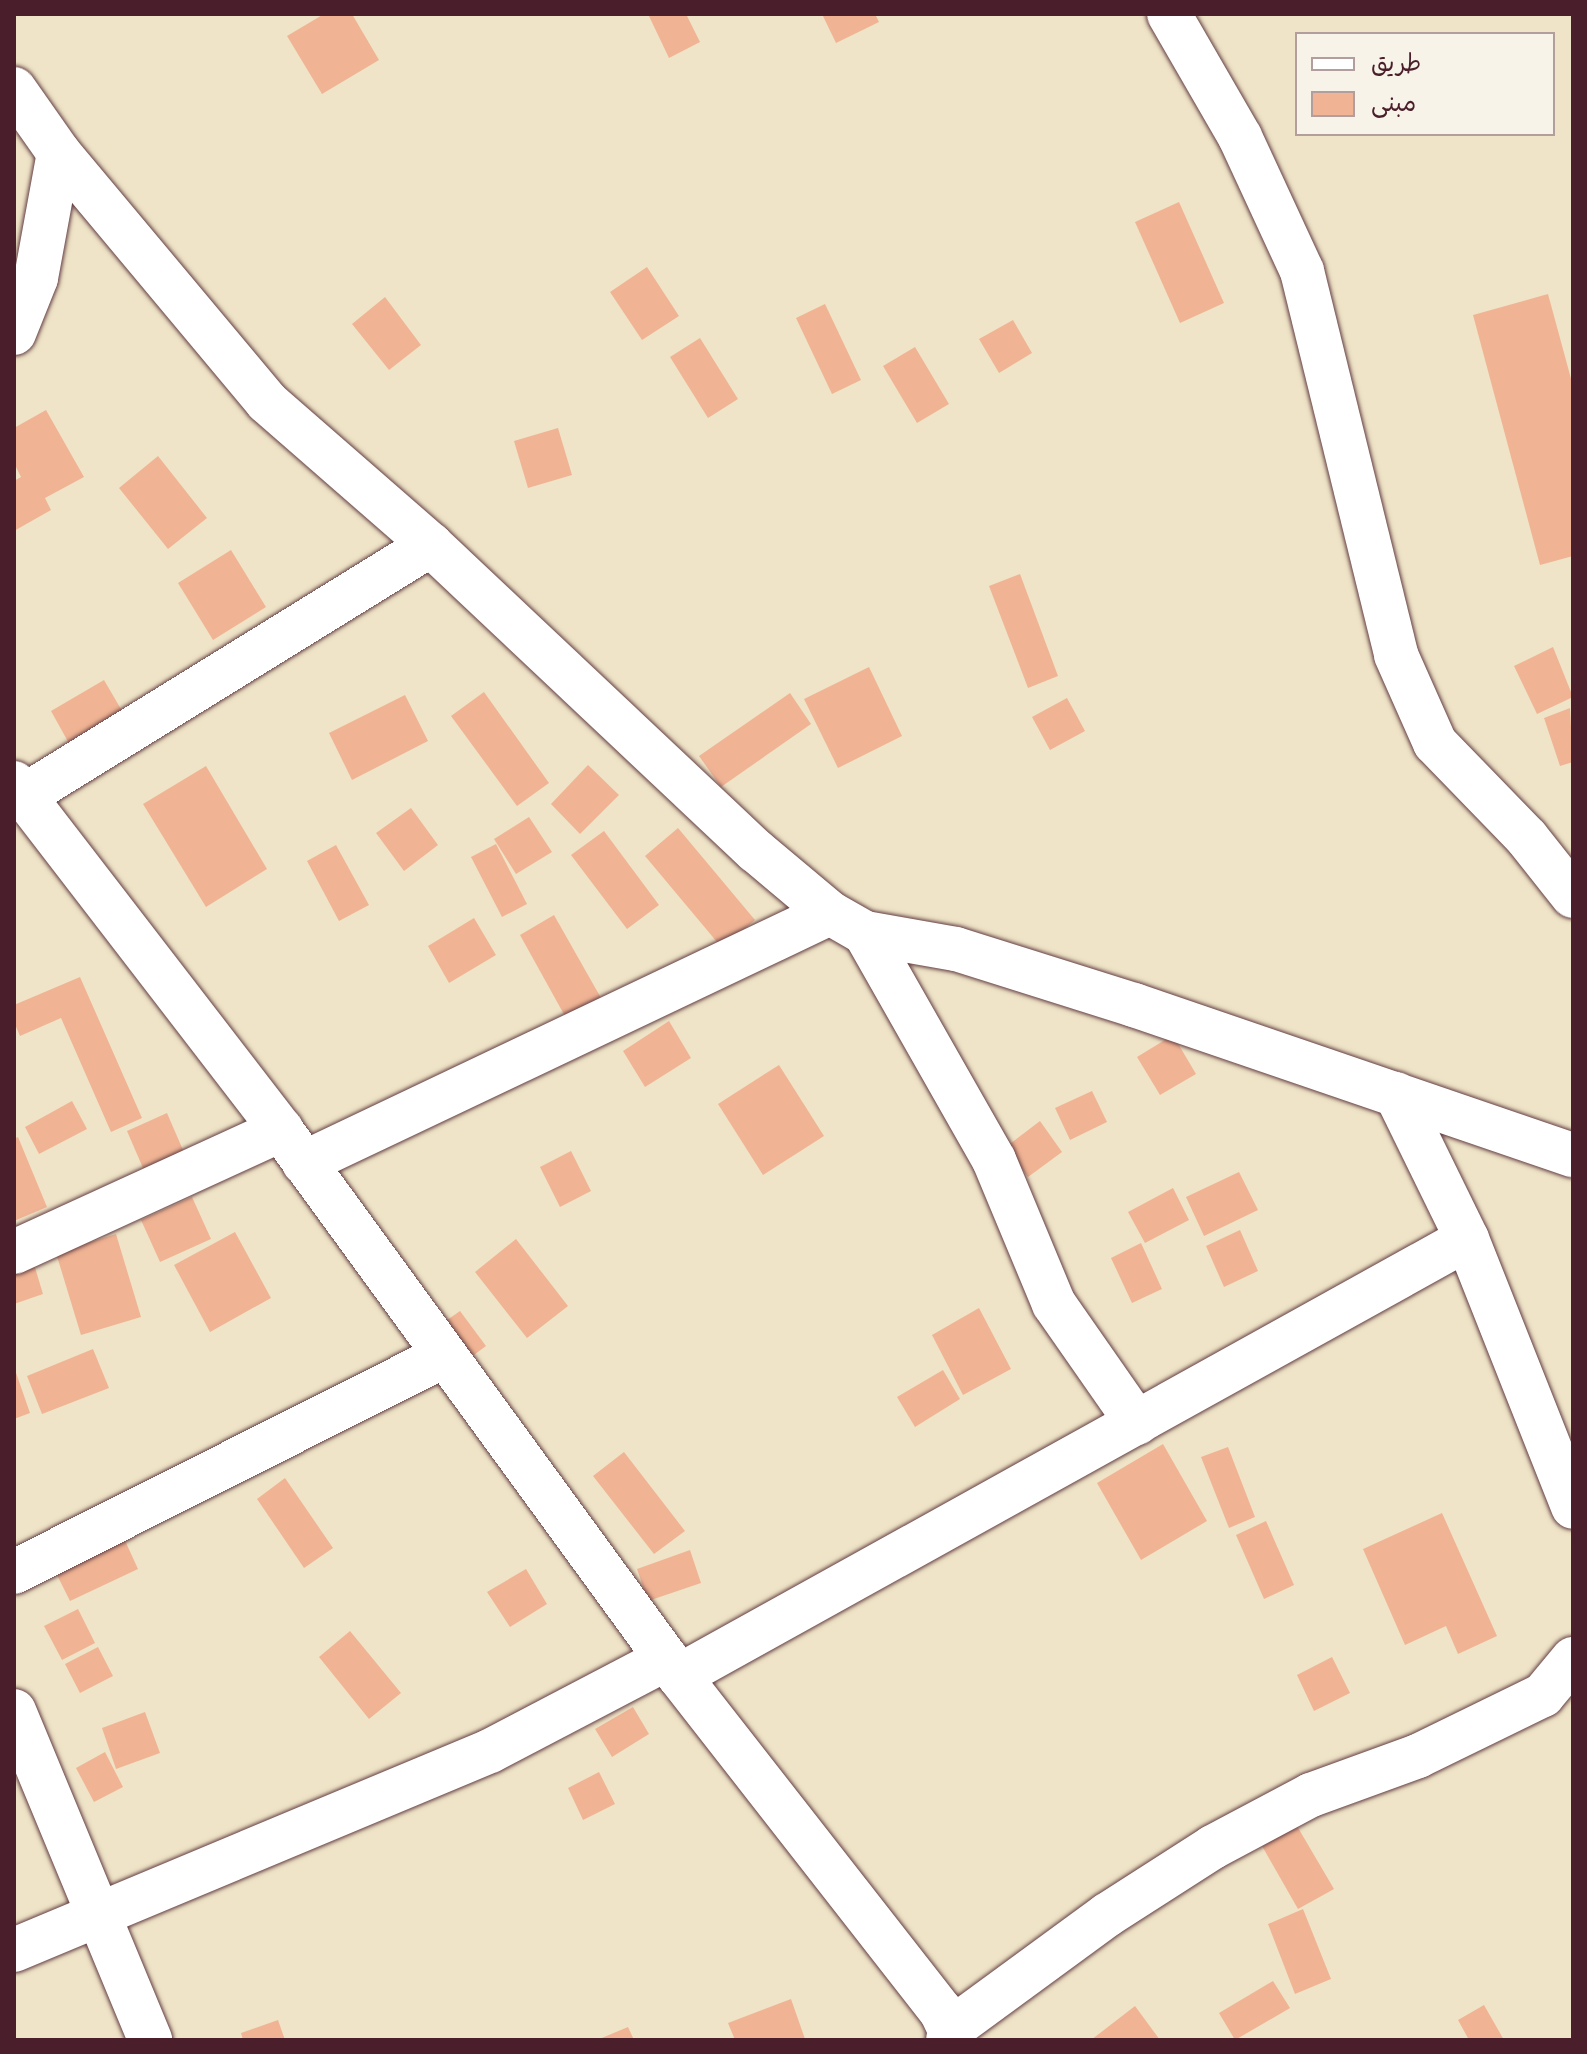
<!DOCTYPE html>
<html>
<head>
<meta charset="utf-8">
<style>
  body { margin:0 }
  #map { position:relative; width:1587px; height:2054px; overflow:hidden; background:#efe4c7; font-family:Mali,"Playpen Sans Arabic",sans-serif }
  div>[style] { position:absolute }
  .building>* { inset:0; background:#f0b494 }
  .roads { filter:drop-shadow(0 0 2px #633d42) drop-shadow(0 0 2px #633d42) }
  .street>* { height:44px; margin:-22px; padding:0 22px; transform-origin:22px; border-radius:22px; background:#fff }
  span { translate:-50% -50%; white-space:nowrap; text-align:center; line-height:1.15; -webkit-text-stroke:6px #f7f3e8; paint-order:stroke }
  .frame { position:absolute; inset:0; border:16px solid #4a1f2b; pointer-events:none }
  .legend { position:absolute; left:1295px; top:32px; width:260px; height:104px; box-sizing:border-box; background:#f7f3e8; border:2px solid #b29e9c; margin:0; padding:10px 14px; list-style:none; font-size:24px; color:#4a1f2b }
  .legend li { display:flex; align-items:center; gap:16px; height:40px }
  .legend b { width:40px; border:2px solid #b29e9c }
</style>
</head>
<body>
<div id="map">
  <div class="building">
    <div style="clip-path:polygon(324px 14px,352px 14px,379px 60px,322px 94px,287px 36px)"></div>
    <div style="clip-path:polygon(648px 14px,686px 14px,700px 42px,669px 58px)"></div>
    <div style="clip-path:polygon(822px 14px,875px 14px,879px 22px,836px 43px)"></div>
    <div style="clip-path:polygon(1179px 202px,1224px 303px,1180px 323px,1135px 222px)"></div>
    <div style="clip-path:polygon(647px 267px,679px 316px,642px 340px,610px 292px)"></div>
    <div style="clip-path:polygon(1548px 294px,1573px 386px,1573px 556px,1540px 565px,1473px 315px)"></div>
    <div style="clip-path:polygon(385px 297px,421px 345px,389px 370px,352px 324px)"></div>
    <div style="clip-path:polygon(825px 304px,861px 380px,832px 394px,796px 318px)"></div>
    <div style="clip-path:polygon(1013px 320px,1032px 353px,999px 373px,979px 339px)"></div>
    <div style="clip-path:polygon(700px 338px,738px 399px,708px 418px,670px 357px)"></div>
    <div style="clip-path:polygon(915px 347px,949px 404px,917px 423px,883px 366px)"></div>
    <div style="clip-path:polygon(46px 410px,84px 477px,45px 498px,51px 510px,14px 531px,14px 481px,21px 477px,14px 463px,14px 428px)"></div>
    <div style="clip-path:polygon(558px 428px,572px 475px,528px 488px,514px 441px)"></div>
    <div style="clip-path:polygon(158px 456px,207px 518px,168px 549px,119px 488px)"></div>
    <div style="clip-path:polygon(231px 550px,266px 607px,213px 640px,178px 583px)"></div>
    <div style="clip-path:polygon(1020px 574px,1058px 676px,1028px 688px,989px 586px)"></div>
    <div style="clip-path:polygon(1553px 647px,1573px 697px,1537px 714px,1514px 666px)"></div>
    <div style="clip-path:polygon(869px 667px,902px 736px,838px 768px,804px 699px)"></div>
    <div style="clip-path:polygon(104px 680px,125px 716px,71px 747px,51px 711px)"></div>
    <div style="clip-path:polygon(484px 692px,549px 783px,517px 806px,451px 716px)"></div>
    <div style="clip-path:polygon(790px 693px,811px 724px,721px 787px,699px 756px)"></div>
    <div style="clip-path:polygon(405px 695px,428px 741px,352px 780px,329px 733px)"></div>
    <div style="clip-path:polygon(1067px 698px,1085px 731px,1050px 750px,1032px 717px)"></div>
    <div style="clip-path:polygon(1570px 708px,1573px 762px,1560px 766px,1544px 718px)"></div>
    <div style="clip-path:polygon(588px 765px,619px 795px,580px 834px,551px 804px)"></div>
    <div style="clip-path:polygon(206px 766px,267px 869px,206px 907px,143px 804px)"></div>
    <div style="clip-path:polygon(411px 808px,438px 845px,404px 871px,376px 833px)"></div>
    <div style="clip-path:polygon(529px 817px,552px 852px,516px 874px,494px 839px)"></div>
    <div style="clip-path:polygon(678px 828px,755px 920px,722px 948px,645px 856px)"></div>
    <div style="clip-path:polygon(604px 831px,659px 905px,627px 929px,571px 855px)"></div>
    <div style="clip-path:polygon(496px 844px,527px 904px,502px 917px,471px 857px)"></div>
    <div style="clip-path:polygon(336px 845px,369px 905px,339px 921px,307px 861px)"></div>
    <div style="clip-path:polygon(554px 915px,601px 998px,566px 1018px,520px 935px)"></div>
    <div style="clip-path:polygon(474px 918px,496px 955px,449px 983px,428px 946px)"></div>
    <div style="clip-path:polygon(80px 977px,142px 1118px,111px 1132px,61px 1018px,20px 1036px,14px 1022px,14px 1005px)"></div>
    <div style="clip-path:polygon(669px 1021px,691px 1058px,645px 1087px,623px 1051px)"></div>
    <div style="clip-path:polygon(1173px 1035px,1196px 1074px,1160px 1095px,1137px 1057px)"></div>
    <div style="clip-path:polygon(779px 1065px,824px 1136px,763px 1175px,718px 1104px)"></div>
    <div style="clip-path:polygon(1092px 1091px,1107px 1122px,1070px 1140px,1055px 1108px)"></div>
    <div style="clip-path:polygon(72px 1101px,87px 1129px,39px 1154px,25px 1127px)"></div>
    <div style="clip-path:polygon(167px 1113px,186px 1157px,146px 1175px,127px 1131px)"></div>
    <div style="clip-path:polygon(1040px 1121px,1062px 1152px,1028px 1177px,1006px 1147px)"></div>
    <div style="clip-path:polygon(18px 1137px,47px 1207px,14px 1221px,14px 1139px)"></div>
    <div style="clip-path:polygon(571px 1151px,591px 1191px,560px 1207px,540px 1167px)"></div>
    <div style="clip-path:polygon(1239px 1172px,1258px 1210px,1204px 1236px,1186px 1197px)"></div>
    <div style="clip-path:polygon(1173px 1188px,1189px 1220px,1145px 1243px,1128px 1212px)"></div>
    <div style="clip-path:polygon(192px 1197px,211px 1239px,160px 1262px,141px 1220px)"></div>
    <div style="clip-path:polygon(1240px 1230px,1258px 1271px,1224px 1287px,1206px 1246px)"></div>
    <div style="clip-path:polygon(235px 1232px,271px 1298px,210px 1332px,174px 1265px)"></div>
    <div style="clip-path:polygon(116px 1234px,141px 1317px,81px 1335px,56px 1253px)"></div>
    <div style="clip-path:polygon(516px 1239px,568px 1306px,527px 1338px,475px 1272px)"></div>
    <div style="clip-path:polygon(1141px 1243px,1162px 1289px,1132px 1303px,1111px 1258px)"></div>
    <div style="clip-path:polygon(33px 1261px,43px 1294px,14px 1304px,14px 1267px)"></div>
    <div style="clip-path:polygon(979px 1308px,1011px 1369px,963px 1395px,932px 1335px)"></div>
    <div style="clip-path:polygon(460px 1311px,486px 1346px,459px 1366px,433px 1330px)"></div>
    <div style="clip-path:polygon(93px 1349px,109px 1388px,42px 1414px,27px 1376px)"></div>
    <div style="clip-path:polygon(14px 1367px,30px 1413px,14px 1419px)"></div>
    <div style="clip-path:polygon(943px 1370px,960px 1399px,915px 1427px,897px 1397px)"></div>
    <div style="clip-path:polygon(1163px 1444px,1207px 1521px,1141px 1560px,1097px 1483px)"></div>
    <div style="clip-path:polygon(1228px 1447px,1255px 1517px,1229px 1528px,1201px 1457px)"></div>
    <div style="clip-path:polygon(624px 1452px,685px 1531px,654px 1554px,593px 1476px)"></div>
    <div style="clip-path:polygon(285px 1478px,333px 1548px,304px 1568px,257px 1499px)"></div>
    <div style="clip-path:polygon(1442px 1513px,1497px 1636px,1458px 1654px,1446px 1626px,1405px 1645px,1363px 1549px)"></div>
    <div style="clip-path:polygon(1266px 1521px,1294px 1585px,1264px 1599px,1236px 1535px)"></div>
    <div style="clip-path:polygon(122px 1534px,138px 1569px,70px 1601px,53px 1567px)"></div>
    <div style="clip-path:polygon(690px 1550px,701px 1583px,648px 1601px,637px 1569px)"></div>
    <div style="clip-path:polygon(526px 1569px,547px 1604px,510px 1627px,487px 1592px)"></div>
    <div style="clip-path:polygon(78px 1609px,95px 1643px,62px 1660px,44px 1626px)"></div>
    <div style="clip-path:polygon(350px 1631px,401px 1693px,369px 1719px,319px 1657px)"></div>
    <div style="clip-path:polygon(98px 1647px,113px 1676px,80px 1693px,65px 1664px)"></div>
    <div style="clip-path:polygon(1332px 1657px,1350px 1693px,1314px 1711px,1297px 1675px)"></div>
    <div style="clip-path:polygon(633px 1707px,649px 1734px,612px 1757px,595px 1729px)"></div>
    <div style="clip-path:polygon(145px 1712px,160px 1753px,116px 1769px,102px 1728px)"></div>
    <div style="clip-path:polygon(105px 1752px,123px 1787px,94px 1802px,76px 1768px)"></div>
    <div style="clip-path:polygon(599px 1772px,615px 1804px,583px 1820px,568px 1788px)"></div>
    <div style="clip-path:polygon(1297px 1826px,1334px 1889px,1298px 1909px,1262px 1846px)"></div>
    <div style="clip-path:polygon(1303px 1909px,1331px 1979px,1295px 1994px,1268px 1924px)"></div>
    <div style="clip-path:polygon(1273px 1981px,1290px 2008px,1235px 2040px,1219px 2013px)"></div>
    <div style="clip-path:polygon(791px 1999px,805px 2039px,735px 2040px,728px 2023px)"></div>
    <div style="clip-path:polygon(1484px 2005px,1504px 2040px,1469px 2040px,1458px 2020px)"></div>
    <div style="clip-path:polygon(1135px 2006px,1160px 2040px,1091px 2040px)"></div>
    <div style="clip-path:polygon(278px 2020px,285px 2040px,243px 2040px,241px 2033px)"></div>
    <div style="clip-path:polygon(628px 2027px,634px 2040px,597px 2040px)"></div>
  </div>
  <div class="roads">
    <div class="street">
      <div style="left:1169px;top:14px;width:142px;rotate:60deg"></div>
      <div style="left:1240px;top:137px;width:148px;rotate:65.2deg"></div>
      <div style="left:1302px;top:271px;width:395px;rotate:76.2deg"></div>
      <div style="left:1396px;top:655px;width:96px;rotate:66.1deg"></div>
      <div style="left:1435px;top:743px;width:132px;rotate:45.9deg"></div>
      <div style="left:1527px;top:838px;width:74px;rotate:51.6deg"></div>
      <div style="left:14px;top:89px;width:78px;rotate:54.9deg"></div>
      <div style="left:59px;top:153px;width:324px;rotate:50.1deg"></div>
      <div style="left:267px;top:402px;width:218px;rotate:41.1deg"></div>
      <div style="left:431px;top:545px;width:446px;rotate:43.3deg"></div>
      <div style="left:756px;top:851px;width:97px;rotate:40deg"></div>
      <div style="left:830px;top:913px;width:40px;rotate:29.7deg"></div>
      <div style="left:865px;top:933px;width:92px;rotate:10deg"></div>
      <div style="left:956px;top:949px;width:187px;rotate:17.5deg"></div>
      <div style="left:1134px;top:1005px;width:464px;rotate:18.9deg"></div>
      <div style="left:14px;top:333px;width:59px;rotate:-68.2deg"></div>
      <div style="left:36px;top:278px;width:127px;rotate:-79.6deg"></div>
      <div style="left:14px;top:783px;width:438px;rotate:52.4deg"></div>
      <div style="left:281px;top:1130px;width:676px;rotate:53.91deg"></div>
      <div style="left:679px;top:1676px;width:425px;rotate:52deg"></div>
      <div style="left:941px;top:2011px;width:21px;rotate:65deg"></div>
      <div style="left:950px;top:2030px;width:10px;rotate:101deg"></div>
      <div style="left:24px;top:796px;width:478px;rotate:-31.7deg"></div>
      <div style="left:865px;top:933px;width:261px;rotate:60.4deg"></div>
      <div style="left:994px;top:1160px;width:156px;rotate:67.4deg"></div>
      <div style="left:1054px;top:1304px;width:145px;rotate:55.1deg"></div>
      <div style="left:1396px;top:1094px;width:161px;rotate:63.9deg"></div>
      <div style="left:1467px;top:1239px;width:288px;rotate:68.4deg"></div>
      <div style="left:304px;top:1163px;width:582px;rotate:-25.42deg"></div>
      <div style="left:14px;top:1252px;width:294px;rotate:-24.6deg"></div>
      <div style="left:14px;top:1572px;width:480px;rotate:-26.7deg"></div>
      <div style="left:679px;top:1676px;width:901px;rotate:-29.01deg"></div>
      <div style="left:14px;top:1711px;width:356px;rotate:67.5deg"></div>
      <div style="left:14px;top:1950px;width:516px;rotate:-22.69deg"></div>
      <div style="left:490px;top:1751px;width:199px;rotate:-27.6deg"></div>
      <div style="left:950px;top:2030px;width:195px;rotate:-36.2deg"></div>
      <div style="left:1107px;top:1915px;width:126px;rotate:-32.7deg"></div>
      <div style="left:1213px;top:1847px;width:111px;rotate:-28deg"></div>
      <div style="left:1311px;top:1795px;width:114px;rotate:-20deg"></div>
      <div style="left:1418px;top:1756px;width:139px;rotate:-26deg"></div>
      <div style="left:1543px;top:1695px;width:47px;rotate:-50.2deg"></div>
    </div>
  </div>
  <div class="frame"></div>
  <ul class="legend">
  <li><b style="height:10px;background:#fff"></b>طريق</li>
  <li><b style="height:22px;background:#f0b494"></b>مبنى</li>
  </ul>
</div>
</body>
</html>
